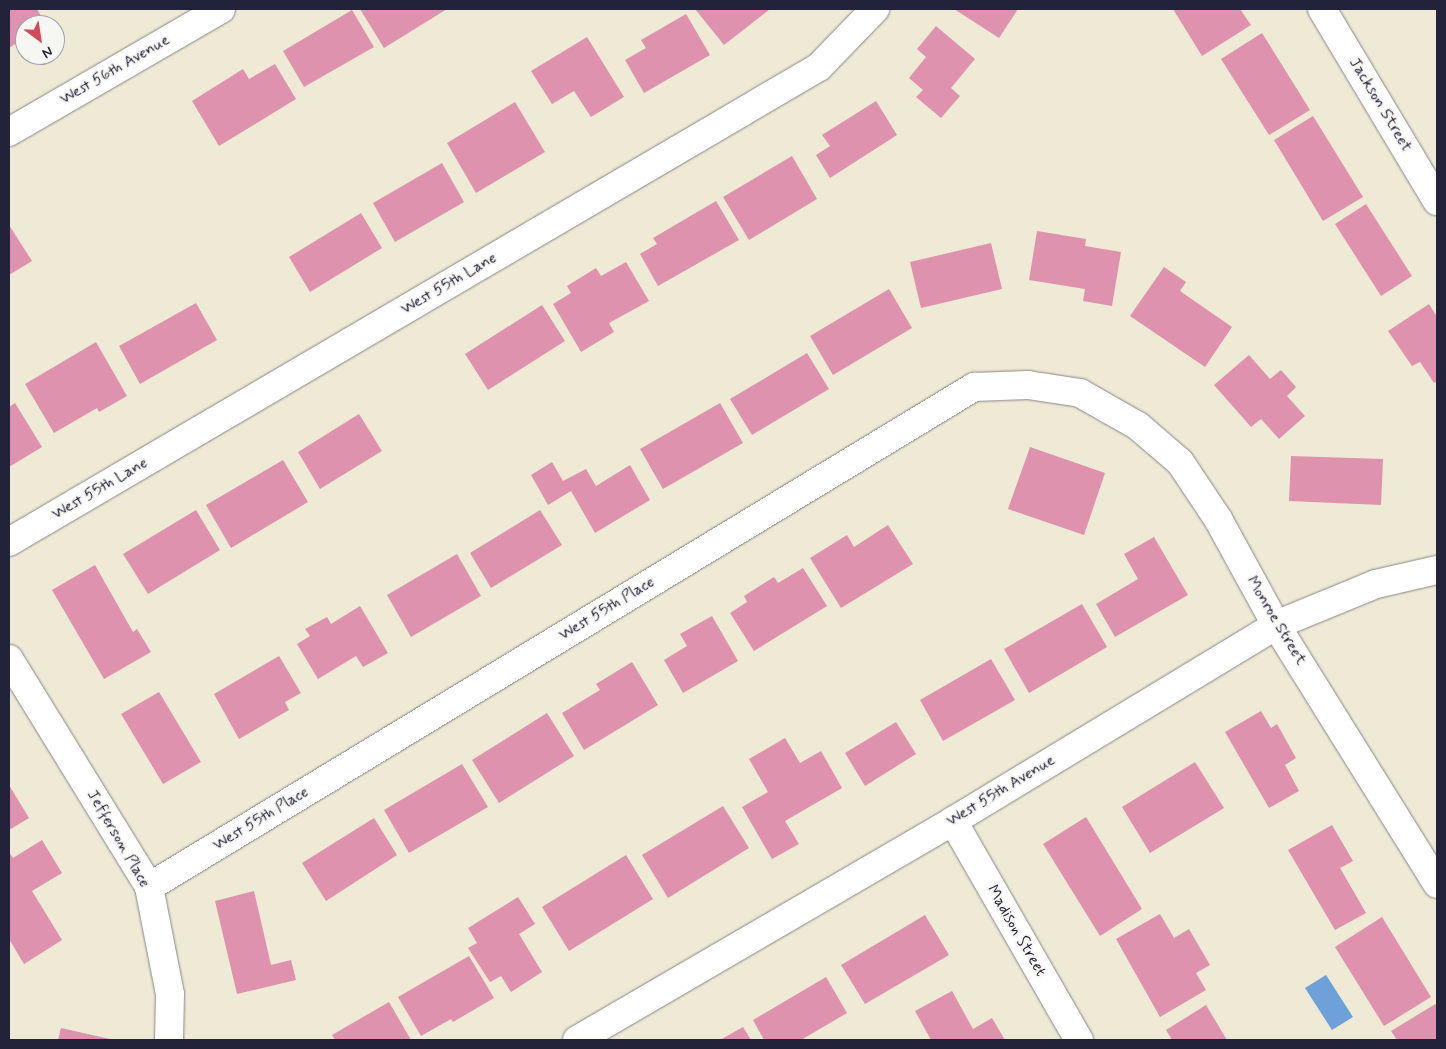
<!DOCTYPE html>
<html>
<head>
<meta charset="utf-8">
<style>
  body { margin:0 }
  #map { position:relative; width:1446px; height:1049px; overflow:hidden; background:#eeead5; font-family:Mynerve,sans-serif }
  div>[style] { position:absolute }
  .water>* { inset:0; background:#6ea1da }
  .building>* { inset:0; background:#de92ae }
  .roads { filter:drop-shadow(0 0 1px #888688) drop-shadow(0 0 1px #888688) }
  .minor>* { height:28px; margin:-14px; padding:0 14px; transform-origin:14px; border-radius:14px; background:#fff }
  span { translate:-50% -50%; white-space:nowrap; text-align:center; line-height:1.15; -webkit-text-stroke:4px #f6f6f2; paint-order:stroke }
  .street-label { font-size:16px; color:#22223b }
  .frame { position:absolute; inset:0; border:10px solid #22223b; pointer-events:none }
  .north { position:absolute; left:15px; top:15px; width:50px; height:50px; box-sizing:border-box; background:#f6f6f2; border:1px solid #a1a1a9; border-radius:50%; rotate:149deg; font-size:14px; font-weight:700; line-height:20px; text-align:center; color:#22223b }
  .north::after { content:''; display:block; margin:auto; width:18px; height:22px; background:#d1495b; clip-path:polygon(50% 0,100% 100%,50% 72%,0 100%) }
</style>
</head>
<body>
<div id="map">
  <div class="water">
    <div style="clip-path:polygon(1326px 975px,1353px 1017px,1332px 1030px,1305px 988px)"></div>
  </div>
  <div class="building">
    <div style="clip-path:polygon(9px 9px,37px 9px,46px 25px,25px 25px,25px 38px,9px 48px)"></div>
    <div style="clip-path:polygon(360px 9px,447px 9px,384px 48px)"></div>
    <div style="clip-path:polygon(695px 9px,770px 9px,724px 45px)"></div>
    <div style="clip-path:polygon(954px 9px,1018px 9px,999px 38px)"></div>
    <div style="clip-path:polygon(1173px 9px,1240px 9px,1251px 25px,1202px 56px)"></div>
    <div style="clip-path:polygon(352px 10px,374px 47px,304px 87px,283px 51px)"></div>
    <div style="clip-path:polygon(686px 14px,710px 55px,644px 93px,625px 60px,646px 48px,641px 40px)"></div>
    <div style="clip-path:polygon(936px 26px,975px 59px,951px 88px,960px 96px,941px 118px,916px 97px,923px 90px,909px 78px,926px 57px,917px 49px)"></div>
    <div style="clip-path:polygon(1262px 33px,1310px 110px,1269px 135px,1221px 59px)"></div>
    <div style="clip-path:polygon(587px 37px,624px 97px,591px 117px,574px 91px,552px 104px,531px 71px)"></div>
    <div style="clip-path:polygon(275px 64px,296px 99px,219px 146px,192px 101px,243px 69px,249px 79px)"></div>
    <div style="clip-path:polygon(876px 101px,897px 135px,830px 178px,816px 155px,830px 146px,822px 135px)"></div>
    <div style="clip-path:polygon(515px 102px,545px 152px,476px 193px,447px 143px)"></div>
    <div style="clip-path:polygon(1313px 116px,1363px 197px,1323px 221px,1274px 140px)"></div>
    <div style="clip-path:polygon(792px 156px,817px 199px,749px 240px,723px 197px)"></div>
    <div style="clip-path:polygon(442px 163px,464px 202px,395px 242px,373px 203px)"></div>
    <div style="clip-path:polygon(716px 201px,739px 240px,658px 286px,640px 254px,657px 244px,653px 238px)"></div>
    <div style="clip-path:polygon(1366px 204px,1412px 276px,1381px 296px,1335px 224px)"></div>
    <div style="clip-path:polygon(361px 213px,382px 248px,310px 292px,289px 257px)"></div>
    <div style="clip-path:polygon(9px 225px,32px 261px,9px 275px)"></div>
    <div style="clip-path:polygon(1037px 231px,1086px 239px,1085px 246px,1121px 252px,1112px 306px,1083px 301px,1085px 289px,1029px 280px)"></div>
    <div style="clip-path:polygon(991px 243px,1002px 289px,921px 308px,910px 262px)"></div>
    <div style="clip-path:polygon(626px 262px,649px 301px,609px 323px,614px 332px,581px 352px,553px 304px,571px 293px,567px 286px,596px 268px,601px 276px)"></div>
    <div style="clip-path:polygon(1164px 267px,1186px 282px,1180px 291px,1232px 327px,1205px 367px,1130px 316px)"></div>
    <div style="clip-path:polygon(889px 289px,912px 328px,833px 375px,810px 336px)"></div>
    <div style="clip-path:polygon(196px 303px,217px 340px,140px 384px,119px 346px)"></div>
    <div style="clip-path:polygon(1429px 304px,1437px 317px,1437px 381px,1434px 383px,1420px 362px,1412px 366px,1388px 331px)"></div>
    <div style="clip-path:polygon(542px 305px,565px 341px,488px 390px,465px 354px)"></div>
    <div style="clip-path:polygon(96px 342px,127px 396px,99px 412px,97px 408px,54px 433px,25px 384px)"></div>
    <div style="clip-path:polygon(807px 353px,829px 389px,752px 435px,730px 399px)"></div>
    <div style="clip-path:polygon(1249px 355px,1270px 379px,1281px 370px,1296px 387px,1287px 396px,1305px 416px,1279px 439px,1261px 419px,1251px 427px,1214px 385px)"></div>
    <div style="clip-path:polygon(15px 403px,42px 447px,9px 467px,9px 407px)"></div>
    <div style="clip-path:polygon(720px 403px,743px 443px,663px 489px,640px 449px)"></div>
    <div style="clip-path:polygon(359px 414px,382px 451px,320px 489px,298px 452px)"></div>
    <div style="clip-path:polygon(1030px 447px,1105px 473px,1084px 535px,1008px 509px)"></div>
    <div style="clip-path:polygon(1291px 456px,1383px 459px,1381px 505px,1289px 501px)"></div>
    <div style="clip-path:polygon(283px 460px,308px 502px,231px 548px,206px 505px)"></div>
    <div style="clip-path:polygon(552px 462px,563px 481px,586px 469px,596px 486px,630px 465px,650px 500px,595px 533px,571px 491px,548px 505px,531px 475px)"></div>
    <div style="clip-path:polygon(196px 510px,220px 550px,148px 594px,123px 554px)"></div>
    <div style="clip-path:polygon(540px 510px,562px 545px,491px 588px,470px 553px)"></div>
    <div style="clip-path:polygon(888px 525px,913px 564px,841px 608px,810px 558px,847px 535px,854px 547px)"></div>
    <div style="clip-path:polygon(1154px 537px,1188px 595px,1115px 637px,1096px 604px,1138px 579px,1124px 554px)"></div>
    <div style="clip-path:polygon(457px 554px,481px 596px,411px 637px,387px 595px)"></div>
    <div style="clip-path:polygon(95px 565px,133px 632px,137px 629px,151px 652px,104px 679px,52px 590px)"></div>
    <div style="clip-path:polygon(803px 568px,827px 606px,754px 651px,730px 613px,747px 602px,744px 596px,774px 577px,778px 583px)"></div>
    <div style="clip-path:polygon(1082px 604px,1107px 647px,1029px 693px,1004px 649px)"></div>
    <div style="clip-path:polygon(360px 606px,388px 653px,363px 667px,356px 656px,318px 679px,297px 644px,310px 636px,305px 629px,327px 617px,331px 624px)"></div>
    <div style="clip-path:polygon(712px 616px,738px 661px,683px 693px,664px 660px,687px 646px,680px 634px)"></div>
    <div style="clip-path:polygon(279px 656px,301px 693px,285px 702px,289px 710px,239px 739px,214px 694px)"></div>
    <div style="clip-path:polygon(991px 659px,1015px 700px,943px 741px,920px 700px)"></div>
    <div style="clip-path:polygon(632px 662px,658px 705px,584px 750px,562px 713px,600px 690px,596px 684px)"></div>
    <div style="clip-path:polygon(159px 692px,201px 762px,163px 784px,121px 714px)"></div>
    <div style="clip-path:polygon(1261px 711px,1271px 728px,1277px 724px,1296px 758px,1285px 765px,1299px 791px,1269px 808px,1225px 732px)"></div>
    <div style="clip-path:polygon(547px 713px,574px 756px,499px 803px,472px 760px)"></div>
    <div style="clip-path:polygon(896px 722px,916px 754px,865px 786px,845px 753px)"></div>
    <div style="clip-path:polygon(785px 738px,800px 763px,821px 751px,842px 788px,785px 821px,799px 844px,772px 859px,742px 807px,768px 792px,749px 759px)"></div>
    <div style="clip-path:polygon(1195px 762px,1224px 808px,1150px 853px,1122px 807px)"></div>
    <div style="clip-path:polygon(462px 764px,488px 807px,409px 853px,384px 810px)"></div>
    <div style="clip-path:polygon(9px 785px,29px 818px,9px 830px)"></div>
    <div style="clip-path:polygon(723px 806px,749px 848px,668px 898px,642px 855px)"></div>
    <div style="clip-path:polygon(1086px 817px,1142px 909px,1100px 936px,1043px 844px)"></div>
    <div style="clip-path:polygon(374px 818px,397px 855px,326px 901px,302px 863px)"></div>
    <div style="clip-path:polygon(1332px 825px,1353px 861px,1340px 868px,1366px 913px,1335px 930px,1288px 850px)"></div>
    <div style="clip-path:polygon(42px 840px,62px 873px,32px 891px,62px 940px,24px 964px,9px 939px,9px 852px,13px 858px)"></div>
    <div style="clip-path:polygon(626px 855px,653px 899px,569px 951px,542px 907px)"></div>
    <div style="clip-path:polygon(254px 891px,271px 965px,291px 960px,296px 980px,237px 994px,215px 901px)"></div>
    <div style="clip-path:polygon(518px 897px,535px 924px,519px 934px,542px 972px,511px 992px,501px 976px,490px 982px,468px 948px,477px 943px,468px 928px)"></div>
    <div style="clip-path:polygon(1160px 914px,1174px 938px,1189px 929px,1210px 965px,1196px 973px,1206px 990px,1160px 1017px,1116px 939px)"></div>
    <div style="clip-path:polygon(925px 915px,949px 955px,865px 1004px,841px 965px)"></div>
    <div style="clip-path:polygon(1382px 917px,1431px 997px,1384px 1026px,1335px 947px)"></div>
    <div style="clip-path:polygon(469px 956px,494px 998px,453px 1022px,451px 1019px,421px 1036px,398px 997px)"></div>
    <div style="clip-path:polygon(826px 977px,847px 1013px,801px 1040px,764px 1040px,753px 1020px)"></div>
    <div style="clip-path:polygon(952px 991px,973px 1029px,992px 1018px,1005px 1040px,931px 1040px,915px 1011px)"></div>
    <div style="clip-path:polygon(389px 1002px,411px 1040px,335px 1040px,332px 1035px)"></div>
    <div style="clip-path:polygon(1437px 1003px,1437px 1040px,1397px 1040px,1391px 1031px)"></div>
    <div style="clip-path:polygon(1206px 1005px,1227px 1040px,1172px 1040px,1166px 1030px)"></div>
    <div style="clip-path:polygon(743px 1027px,751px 1040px,720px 1040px)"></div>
    <div style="clip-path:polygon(61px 1028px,110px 1039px,110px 1040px,58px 1040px)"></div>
  </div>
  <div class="roads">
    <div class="minor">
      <div style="left:1322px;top:9px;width:224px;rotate:59.1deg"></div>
      <div style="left:9px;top:132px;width:245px;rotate:-30.1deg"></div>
      <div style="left:9px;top:542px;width:939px;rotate:-30.39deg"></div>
      <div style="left:819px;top:67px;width:81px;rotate:-46deg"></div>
      <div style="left:9px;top:659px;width:268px;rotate:58.4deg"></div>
      <div style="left:149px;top:887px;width:109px;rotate:78.9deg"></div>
      <div style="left:170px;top:994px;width:46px;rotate:91.2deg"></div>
      <div style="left:953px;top:821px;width:253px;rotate:60.1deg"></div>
      <div style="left:149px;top:887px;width:965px;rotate:-31.22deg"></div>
      <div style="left:974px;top:387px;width:54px;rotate:-2.1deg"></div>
      <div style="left:1028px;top:385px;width:53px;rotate:8.7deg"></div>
      <div style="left:1080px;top:393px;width:67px;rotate:29.6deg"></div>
      <div style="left:1138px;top:426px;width:55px;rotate:40.6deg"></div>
      <div style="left:1180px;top:462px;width:69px;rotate:56.3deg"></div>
      <div style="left:1218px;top:519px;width:121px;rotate:61.3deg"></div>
      <div style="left:1276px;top:625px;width:305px;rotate:58.1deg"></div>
      <div style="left:577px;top:1040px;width:435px;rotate:-30.2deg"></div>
      <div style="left:953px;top:821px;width:378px;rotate:-31.2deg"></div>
      <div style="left:1276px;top:625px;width:108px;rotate:-22.3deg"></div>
      <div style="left:1376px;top:584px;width:63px;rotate:-12.9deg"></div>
    </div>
  </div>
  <div class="street-label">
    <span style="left:115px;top:70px;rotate:-30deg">West 56th Avenue</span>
    <span style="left:1380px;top:105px;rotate:59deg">Jackson Street</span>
    <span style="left:449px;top:284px;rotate:-30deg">West 55th Lane</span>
    <span style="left:100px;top:489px;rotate:-30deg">West 55th Lane</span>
    <span style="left:607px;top:609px;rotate:-31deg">West 55th Place</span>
    <span style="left:1276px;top:621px;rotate:59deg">Monroe Street</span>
    <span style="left:1001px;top:791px;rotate:-31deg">West 55th Avenue</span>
    <span style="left:261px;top:819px;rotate:-31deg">West 55th Place</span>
    <span style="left:118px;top:839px;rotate:60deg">Jefferson Place</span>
    <span style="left:1016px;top:931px;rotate:60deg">Madison Street</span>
  </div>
  <div class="frame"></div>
  <div class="north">N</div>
</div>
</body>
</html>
